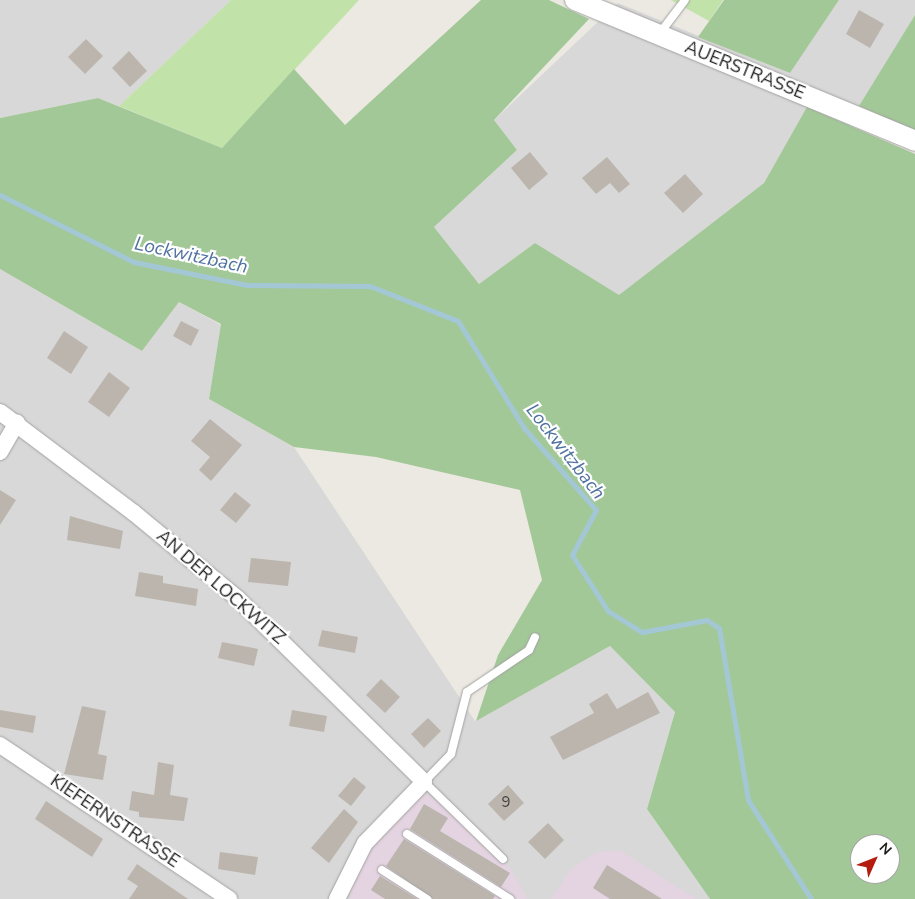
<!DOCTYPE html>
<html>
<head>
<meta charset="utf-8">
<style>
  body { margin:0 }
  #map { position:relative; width:915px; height:899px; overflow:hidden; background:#ebe9e1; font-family:"Nunito Sans",sans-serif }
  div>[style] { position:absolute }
  .residential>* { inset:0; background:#d9d8d8 }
  .industrial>* { inset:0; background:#e4d3e0 }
  .grass>* { inset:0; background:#c1e3aa }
  .forest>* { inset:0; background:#a3c898 }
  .stream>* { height:5px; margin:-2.5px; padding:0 2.5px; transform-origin:2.5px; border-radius:2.5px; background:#a4c7d6 }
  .building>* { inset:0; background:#bbb5ae }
  .roads { filter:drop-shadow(0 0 1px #a2a2a2) drop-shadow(0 0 1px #a2a2a2) }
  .service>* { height:8px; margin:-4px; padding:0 4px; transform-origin:4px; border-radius:4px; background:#fff }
  .minor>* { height:16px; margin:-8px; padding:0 8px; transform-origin:8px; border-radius:8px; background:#fff }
  .tertiary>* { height:20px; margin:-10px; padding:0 10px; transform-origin:10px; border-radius:10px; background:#fff }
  span { translate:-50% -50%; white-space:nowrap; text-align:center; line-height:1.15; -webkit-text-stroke:4.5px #fff; paint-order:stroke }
  .number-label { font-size:15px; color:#434240 }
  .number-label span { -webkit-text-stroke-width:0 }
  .street-label { font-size:18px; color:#1b1b1b }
  .water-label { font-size:19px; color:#5072a1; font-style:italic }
  .north { position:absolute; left:850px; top:834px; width:50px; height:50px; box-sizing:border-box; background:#fff; border:1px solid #a4a4a4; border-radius:50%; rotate:46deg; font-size:14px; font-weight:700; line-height:20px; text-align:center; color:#1b1b1b }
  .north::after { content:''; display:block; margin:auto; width:18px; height:22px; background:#b51c10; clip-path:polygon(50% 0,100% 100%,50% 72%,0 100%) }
</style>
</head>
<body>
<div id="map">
  <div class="residential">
    <div style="clip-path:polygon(0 0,231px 0,119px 106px,98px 98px,0 118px)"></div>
    <div style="clip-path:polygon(839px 0,915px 0,915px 15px,849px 126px,807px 108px,764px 183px,618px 296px,535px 243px,479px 284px,434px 227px,517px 150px,494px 120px,618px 3px,790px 73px)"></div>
    <div style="clip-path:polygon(0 269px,142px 351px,179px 302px,221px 325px,209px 399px,294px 447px,475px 721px,610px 646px,675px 712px,647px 809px,710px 899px,0 899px)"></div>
  </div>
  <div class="industrial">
    <div style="clip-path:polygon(427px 793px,512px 870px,527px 899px,350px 899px,351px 880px,371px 851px,398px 816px)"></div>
    <div style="clip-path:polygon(621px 851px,696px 899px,551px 899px,570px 870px,597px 852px)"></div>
  </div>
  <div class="grass">
    <div style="clip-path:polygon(231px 0,359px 0,222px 148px,119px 106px)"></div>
    <div style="clip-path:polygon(671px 0,723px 0,709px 21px)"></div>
  </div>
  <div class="forest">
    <div style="clip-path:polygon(evenodd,481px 0,549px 0,589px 19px,494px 120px,517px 150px,434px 227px,479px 284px,535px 243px,619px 295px,764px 183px,807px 107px,915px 154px,915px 899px,710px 899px,647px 809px,675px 712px,610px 646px,476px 721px,498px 655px,542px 580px,520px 490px,376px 457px,294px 447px,209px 399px,221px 324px,179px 302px,142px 351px,0 269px,0 118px,98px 98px,222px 148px,294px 69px,345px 125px,481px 0,860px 844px,890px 844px,890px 874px,860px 874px,860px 844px)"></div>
    <div style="clip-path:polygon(724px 0,839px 0,790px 73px,698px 37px)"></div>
    <div style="clip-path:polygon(915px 15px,915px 131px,859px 106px)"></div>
  </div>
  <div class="stream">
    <div style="left:0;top:195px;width:150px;rotate:26.6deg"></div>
    <div style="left:134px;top:262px;width:115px;rotate:11.5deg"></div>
    <div style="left:247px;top:285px;width:123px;rotate:0.5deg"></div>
    <div style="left:370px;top:286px;width:95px;rotate:21.7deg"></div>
    <div style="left:458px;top:321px;width:126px;rotate:58.3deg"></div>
    <div style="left:524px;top:428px;width:109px;rotate:48.7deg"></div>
    <div style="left:596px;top:510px;width:51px;rotate:118.1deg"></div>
    <div style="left:572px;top:555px;width:67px;rotate:57.3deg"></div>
    <div style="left:608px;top:611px;width:40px;rotate:32deg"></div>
    <div style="left:642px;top:632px;width:66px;rotate:-10.5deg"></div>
    <div style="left:707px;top:620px;width:14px;rotate:34deg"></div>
    <div style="left:719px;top:628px;width:174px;rotate:80.4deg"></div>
    <div style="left:748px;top:800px;width:117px;rotate:57.5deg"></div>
  </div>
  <div class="building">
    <div style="clip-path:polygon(859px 10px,884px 24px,870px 48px,846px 34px)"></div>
    <div style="clip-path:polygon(86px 39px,103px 56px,85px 74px,68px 57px)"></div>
    <div style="clip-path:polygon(129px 51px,147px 71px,130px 87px,112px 68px)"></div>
    <div style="clip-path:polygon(530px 152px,548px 174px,529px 190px,511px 168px)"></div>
    <div style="clip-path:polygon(607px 157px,630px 184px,619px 193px,610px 183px,596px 194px,582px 178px)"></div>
    <div style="clip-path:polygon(685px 174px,703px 194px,683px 213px,664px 193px)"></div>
    <div style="clip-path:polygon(181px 321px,199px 330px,191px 346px,173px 336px)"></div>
    <div style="clip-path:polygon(64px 331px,88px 347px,71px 374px,47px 358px)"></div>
    <div style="clip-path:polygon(109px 372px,130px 388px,109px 417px,88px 402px)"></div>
    <div style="clip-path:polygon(210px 419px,242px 445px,211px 481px,199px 470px,210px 457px,191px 441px)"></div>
    <div style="clip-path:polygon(0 490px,16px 500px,0 525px)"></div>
    <div style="clip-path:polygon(235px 492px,251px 505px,236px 523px,220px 510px)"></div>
    <div style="clip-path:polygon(70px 516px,123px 531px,120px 549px,67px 540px)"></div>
    <div style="clip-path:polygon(251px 558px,291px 562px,288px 586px,248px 582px)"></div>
    <div style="clip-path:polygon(139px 572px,163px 576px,163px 583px,198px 589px,196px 606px,135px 596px)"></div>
    <div style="clip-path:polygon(322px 630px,358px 637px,355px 653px,318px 646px)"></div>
    <div style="clip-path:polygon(222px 642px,258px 649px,254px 666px,218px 658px)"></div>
    <div style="clip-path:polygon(381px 679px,400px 697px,385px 713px,366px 695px)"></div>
    <div style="clip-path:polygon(648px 692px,660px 713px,563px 760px,550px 737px,594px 713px,589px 704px,607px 693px,617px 709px)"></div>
    <div style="clip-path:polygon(82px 706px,106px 711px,98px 754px,107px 756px,103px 780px,64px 774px)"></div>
    <div style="clip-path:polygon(0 710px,36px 716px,33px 733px,0 727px)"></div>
    <div style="clip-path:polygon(292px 710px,327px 716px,324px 732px,289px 726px)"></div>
    <div style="clip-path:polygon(428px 718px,441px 731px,424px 748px,411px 734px)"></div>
    <div style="clip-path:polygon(158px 762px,174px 765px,170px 795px,188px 798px,184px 821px,139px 817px,139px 812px,129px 810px,132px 791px,154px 795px)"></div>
    <div style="clip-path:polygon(354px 777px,366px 787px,351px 806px,338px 796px)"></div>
    <div style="clip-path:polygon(508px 785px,524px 803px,504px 821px,488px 804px)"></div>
    <div style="clip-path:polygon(46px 801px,103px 839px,92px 857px,35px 819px)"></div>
    <div style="clip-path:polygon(424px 804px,448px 818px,440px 831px,510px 873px,501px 887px,410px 829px)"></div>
    <div style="clip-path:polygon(344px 809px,358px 822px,329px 863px,311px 848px)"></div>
    <div style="clip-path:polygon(548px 823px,564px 840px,545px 859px,528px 842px)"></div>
    <div style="clip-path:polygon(404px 839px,495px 896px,493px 899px,433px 899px,386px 866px)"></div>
    <div style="clip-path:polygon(220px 852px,258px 857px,255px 875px,218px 869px)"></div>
    <div style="clip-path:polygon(137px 864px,188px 899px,129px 899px,138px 886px,127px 879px)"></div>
    <div style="clip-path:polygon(607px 865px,662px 899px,610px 899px,593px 888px)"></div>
    <div style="clip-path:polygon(380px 876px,417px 899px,385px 899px,371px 890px)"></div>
  </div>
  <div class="roads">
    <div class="service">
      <div style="left:660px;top:33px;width:41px;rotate:-52.9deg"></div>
      <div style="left:407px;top:834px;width:122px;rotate:32.3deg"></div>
      <div style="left:503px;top:859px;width:110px;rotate:-135.7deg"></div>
      <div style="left:424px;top:782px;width:39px;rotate:-46deg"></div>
      <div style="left:451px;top:754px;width:64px;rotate:-75.5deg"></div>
      <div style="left:467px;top:692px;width:75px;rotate:-34.1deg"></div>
      <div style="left:529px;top:650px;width:14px;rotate:-65deg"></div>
      <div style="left:382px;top:870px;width:54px;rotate:32.8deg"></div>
    </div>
    <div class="minor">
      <div style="left:0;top:412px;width:168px;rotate:37deg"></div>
      <div style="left:134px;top:513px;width:134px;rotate:39.5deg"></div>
      <div style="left:237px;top:598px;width:262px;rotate:44.5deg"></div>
      <div style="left:424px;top:782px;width:85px;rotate:134deg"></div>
      <div style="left:365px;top:843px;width:63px;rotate:116.6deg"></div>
      <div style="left:0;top:452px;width:34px;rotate:-60deg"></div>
      <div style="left:0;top:745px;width:276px;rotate:33.9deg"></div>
    </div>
    <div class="tertiary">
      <div style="left:575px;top:0;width:368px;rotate:22.5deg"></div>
    </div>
  </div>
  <div class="number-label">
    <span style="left:506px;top:803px">9</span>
  </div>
  <div class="street-label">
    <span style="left:745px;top:70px;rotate:22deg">AUERSTRASSE</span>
    <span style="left:221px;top:587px;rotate:41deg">AN DER LOCKWITZ</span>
    <span style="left:115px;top:821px;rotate:34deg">KIEFERNSTRASSE</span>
  </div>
  <div class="water-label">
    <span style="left:191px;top:256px;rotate:12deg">Lockwitzbach</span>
    <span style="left:565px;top:452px;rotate:52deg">Lockwitzbach</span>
  </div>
  <div class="north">N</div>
</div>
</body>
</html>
